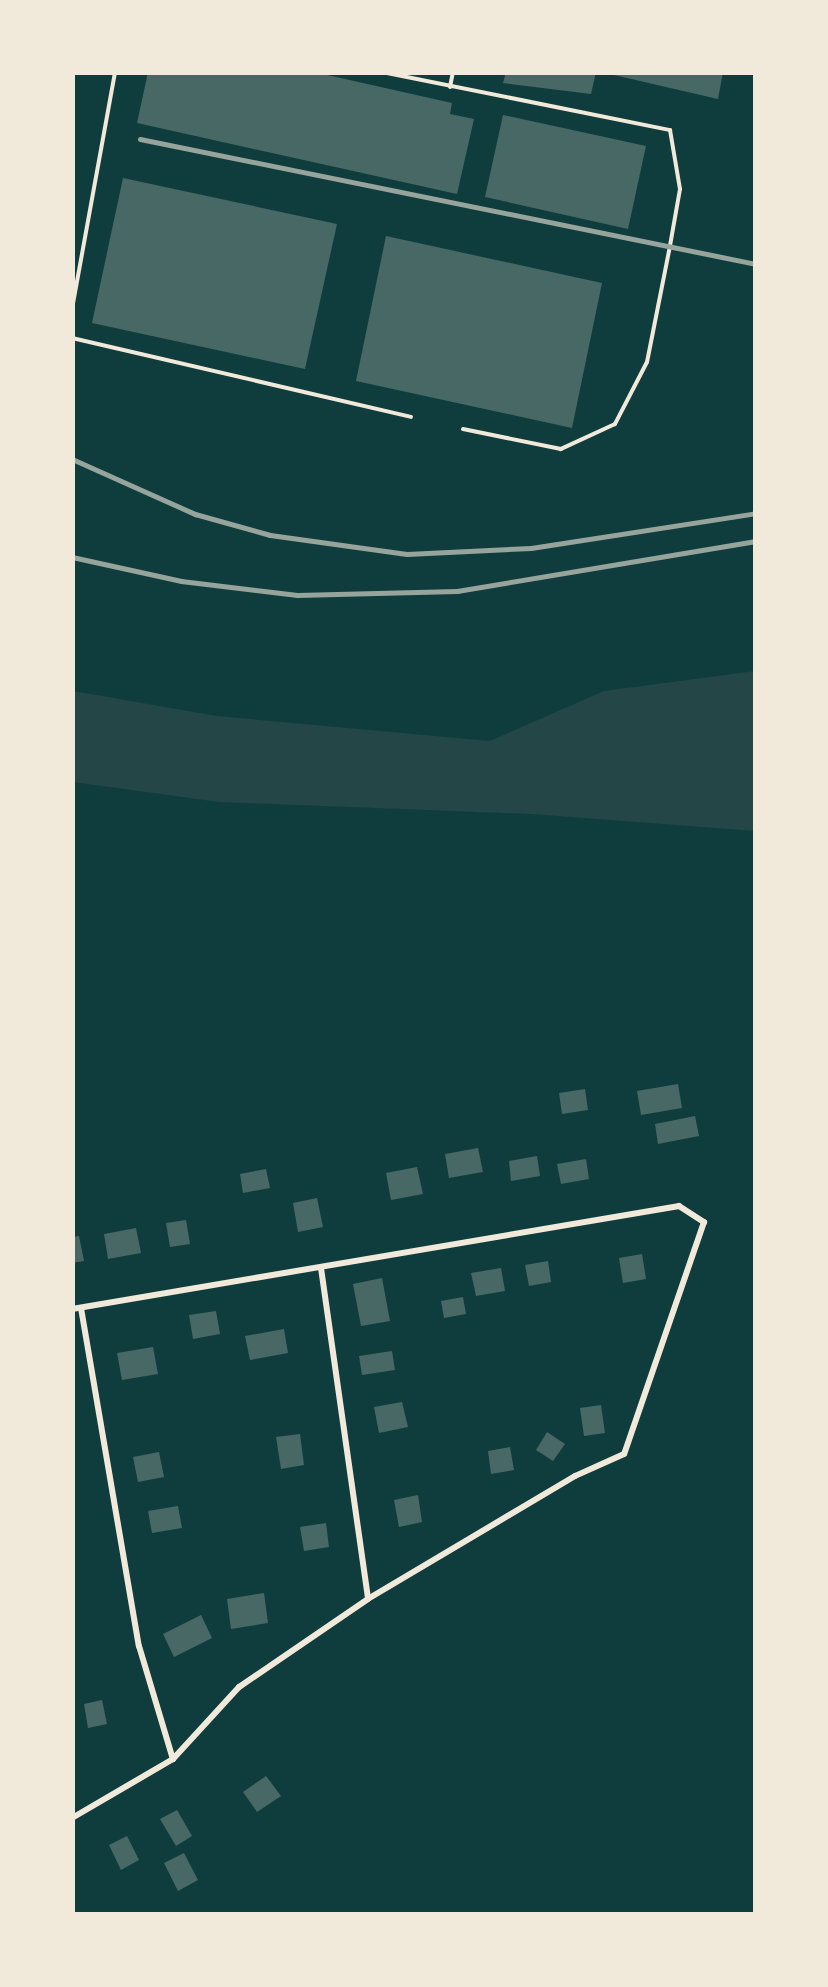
<!DOCTYPE html>
<html>
<head>
<meta charset="utf-8">
<style>
  body { margin:0 }
  #map { position:relative; width:828px; height:1987px; overflow:hidden; background:#0f3d3e; font-family:"Exo 2",sans-serif }
  div>[style] { position:absolute }
  .green>* { inset:0; background:#244646 }
  .building>* { inset:0; background:#486865 }
  .service>* { height:4px; margin:-2px; padding:0 2px; transform-origin:2px; border-radius:2px; background:#f1e9da }
  .minor>* { height:6px; margin:-3px; padding:0 3px; transform-origin:3px; border-radius:3px; background:#f1e9da }
  .rail>* { height:5px; margin:-2.5px; padding:0 2.5px; transform-origin:2.5px; border-radius:2.5px; background:#97a49c }
  span { translate:-50% -50%; white-space:nowrap; text-align:center; line-height:1.15; -webkit-text-stroke:8px #f1e9da; paint-order:stroke }
  .frame { position:absolute; inset:0; border:75px solid #f1e9da; pointer-events:none }
</style>
</head>
<body>
<div id="map">
  <div class="green">
    <div style="clip-path:polygon(755px 671px,755px 831px,532px 814px,219px 802px,73px 782px,73px 691px,217px 716px,490px 741px,604px 691px)"></div>
  </div>
  <div class="building">
    <div style="clip-path:polygon(148px 72px,314px 72px,452px 103px,450px 114px,474px 119px,457px 194px,137px 123px)"></div>
    <div style="clip-path:polygon(506px 72px,596px 72px,591px 94px,503px 83px)"></div>
    <div style="clip-path:polygon(601px 72px,723px 72px,718px 99px)"></div>
    <div style="clip-path:polygon(503px 115px,646px 146px,628px 229px,485px 197px)"></div>
    <div style="clip-path:polygon(123px 178px,337px 224px,305px 369px,92px 323px)"></div>
    <div style="clip-path:polygon(386px 236px,602px 283px,572px 428px,356px 381px)"></div>
    <div style="clip-path:polygon(678px 1084px,682px 1108px,641px 1115px,637px 1091px)"></div>
    <div style="clip-path:polygon(585px 1089px,588px 1110px,562px 1114px,559px 1093px)"></div>
    <div style="clip-path:polygon(695px 1116px,699px 1136px,658px 1144px,655px 1124px)"></div>
    <div style="clip-path:polygon(478px 1148px,483px 1172px,449px 1178px,445px 1154px)"></div>
    <div style="clip-path:polygon(537px 1156px,540px 1176px,511px 1181px,509px 1161px)"></div>
    <div style="clip-path:polygon(586px 1159px,589px 1179px,561px 1184px,557px 1164px)"></div>
    <div style="clip-path:polygon(417px 1167px,423px 1194px,391px 1200px,386px 1173px)"></div>
    <div style="clip-path:polygon(266px 1169px,270px 1188px,243px 1193px,240px 1174px)"></div>
    <div style="clip-path:polygon(317px 1198px,323px 1227px,298px 1232px,293px 1203px)"></div>
    <div style="clip-path:polygon(186px 1220px,190px 1244px,170px 1247px,166px 1223px)"></div>
    <div style="clip-path:polygon(136px 1228px,141px 1253px,108px 1259px,104px 1234px)"></div>
    <div style="clip-path:polygon(79px 1236px,84px 1261px,72px 1263px,72px 1237px)"></div>
    <div style="clip-path:polygon(642px 1254px,646px 1279px,623px 1283px,619px 1258px)"></div>
    <div style="clip-path:polygon(548px 1261px,551px 1282px,529px 1286px,525px 1265px)"></div>
    <div style="clip-path:polygon(501px 1268px,505px 1291px,476px 1296px,471px 1273px)"></div>
    <div style="clip-path:polygon(382px 1278px,390px 1321px,361px 1326px,353px 1284px)"></div>
    <div style="clip-path:polygon(463px 1297px,466px 1314px,444px 1318px,441px 1301px)"></div>
    <div style="clip-path:polygon(216px 1311px,220px 1334px,193px 1339px,189px 1315px)"></div>
    <div style="clip-path:polygon(284px 1329px,288px 1353px,250px 1360px,245px 1336px)"></div>
    <div style="clip-path:polygon(153px 1347px,158px 1374px,122px 1380px,117px 1353px)"></div>
    <div style="clip-path:polygon(392px 1351px,395px 1370px,362px 1375px,359px 1356px)"></div>
    <div style="clip-path:polygon(402px 1402px,408px 1427px,379px 1433px,374px 1407px)"></div>
    <div style="clip-path:polygon(601px 1405px,605px 1433px,584px 1436px,580px 1408px)"></div>
    <div style="clip-path:polygon(547px 1432px,565px 1444px,553px 1461px,536px 1450px)"></div>
    <div style="clip-path:polygon(300px 1434px,304px 1465px,281px 1469px,276px 1437px)"></div>
    <div style="clip-path:polygon(510px 1447px,514px 1470px,491px 1474px,488px 1451px)"></div>
    <div style="clip-path:polygon(159px 1452px,164px 1477px,138px 1482px,133px 1457px)"></div>
    <div style="clip-path:polygon(418px 1495px,422px 1522px,399px 1527px,394px 1500px)"></div>
    <div style="clip-path:polygon(178px 1506px,182px 1528px,152px 1533px,148px 1511px)"></div>
    <div style="clip-path:polygon(326px 1523px,329px 1547px,304px 1551px,300px 1527px)"></div>
    <div style="clip-path:polygon(264px 1593px,268px 1623px,231px 1629px,227px 1599px)"></div>
    <div style="clip-path:polygon(201px 1615px,212px 1638px,174px 1657px,163px 1634px)"></div>
    <div style="clip-path:polygon(102px 1700px,107px 1724px,88px 1728px,84px 1704px)"></div>
    <div style="clip-path:polygon(266px 1776px,281px 1796px,257px 1812px,243px 1792px)"></div>
    <div style="clip-path:polygon(177px 1810px,192px 1836px,176px 1846px,160px 1819px)"></div>
    <div style="clip-path:polygon(127px 1836px,139px 1860px,121px 1870px,109px 1845px)"></div>
    <div style="clip-path:polygon(184px 1853px,198px 1880px,178px 1891px,164px 1863px)"></div>
  </div>
  <div class="service">
    <div style="left:382px;top:72px;width:294px;rotate:11.4deg"></div>
    <div style="left:670px;top:130px;width:60px;rotate:80.4deg"></div>
    <div style="left:680px;top:189px;width:58px;rotate:100deg"></div>
    <div style="left:670px;top:246px;width:118px;rotate:101.2deg"></div>
    <div style="left:647px;top:362px;width:70px;rotate:117.3deg"></div>
    <div style="left:615px;top:424px;width:60px;rotate:155.2deg"></div>
    <div style="left:561px;top:449px;width:100px;rotate:-168.5deg"></div>
    <div style="left:450px;top:87px;width:15px;rotate:-79deg"></div>
    <div style="left:72px;top:309px;width:241px;rotate:-79.7deg"></div>
    <div style="left:72px;top:338px;width:348px;rotate:13.1deg"></div>
  </div>
  <div class="minor">
    <div style="left:321px;top:1268px;width:333px;rotate:81.9deg"></div>
    <div style="left:81px;top:1308px;width:343px;rotate:80.3deg"></div>
    <div style="left:139px;top:1646px;width:118px;rotate:73.3deg"></div>
    <div style="left:72px;top:1309px;width:616px;rotate:-9.63deg"></div>
    <div style="left:679px;top:1206px;width:30px;rotate:33deg"></div>
    <div style="left:704px;top:1222px;width:245px;rotate:109deg"></div>
    <div style="left:624px;top:1454px;width:54px;rotate:155.8deg"></div>
    <div style="left:575px;top:1476px;width:241px;rotate:149.3deg"></div>
    <div style="left:368px;top:1599px;width:156px;rotate:145.7deg"></div>
    <div style="left:239px;top:1687px;width:98px;rotate:132.5deg"></div>
    <div style="left:173px;top:1759px;width:117px;rotate:149.7deg"></div>
  </div>
  <div class="rail">
    <div style="left:140px;top:139px;width:629px;rotate:11.47deg"></div>
    <div style="left:72px;top:459px;width:135px;rotate:24.1deg"></div>
    <div style="left:195px;top:514px;width:78px;rotate:15.6deg"></div>
    <div style="left:270px;top:535px;width:138px;rotate:7.9deg"></div>
    <div style="left:407px;top:554px;width:124px;rotate:-2.8deg"></div>
    <div style="left:531px;top:548px;width:228px;rotate:-8.8deg"></div>
    <div style="left:72px;top:557px;width:112px;rotate:12.4deg"></div>
    <div style="left:181px;top:581px;width:117px;rotate:6.9deg"></div>
    <div style="left:297px;top:595px;width:160px;rotate:-1.4deg"></div>
    <div style="left:457px;top:591px;width:303px;rotate:-9.5deg"></div>
  </div>
  <div class="frame"></div>
</div>
</body>
</html>
